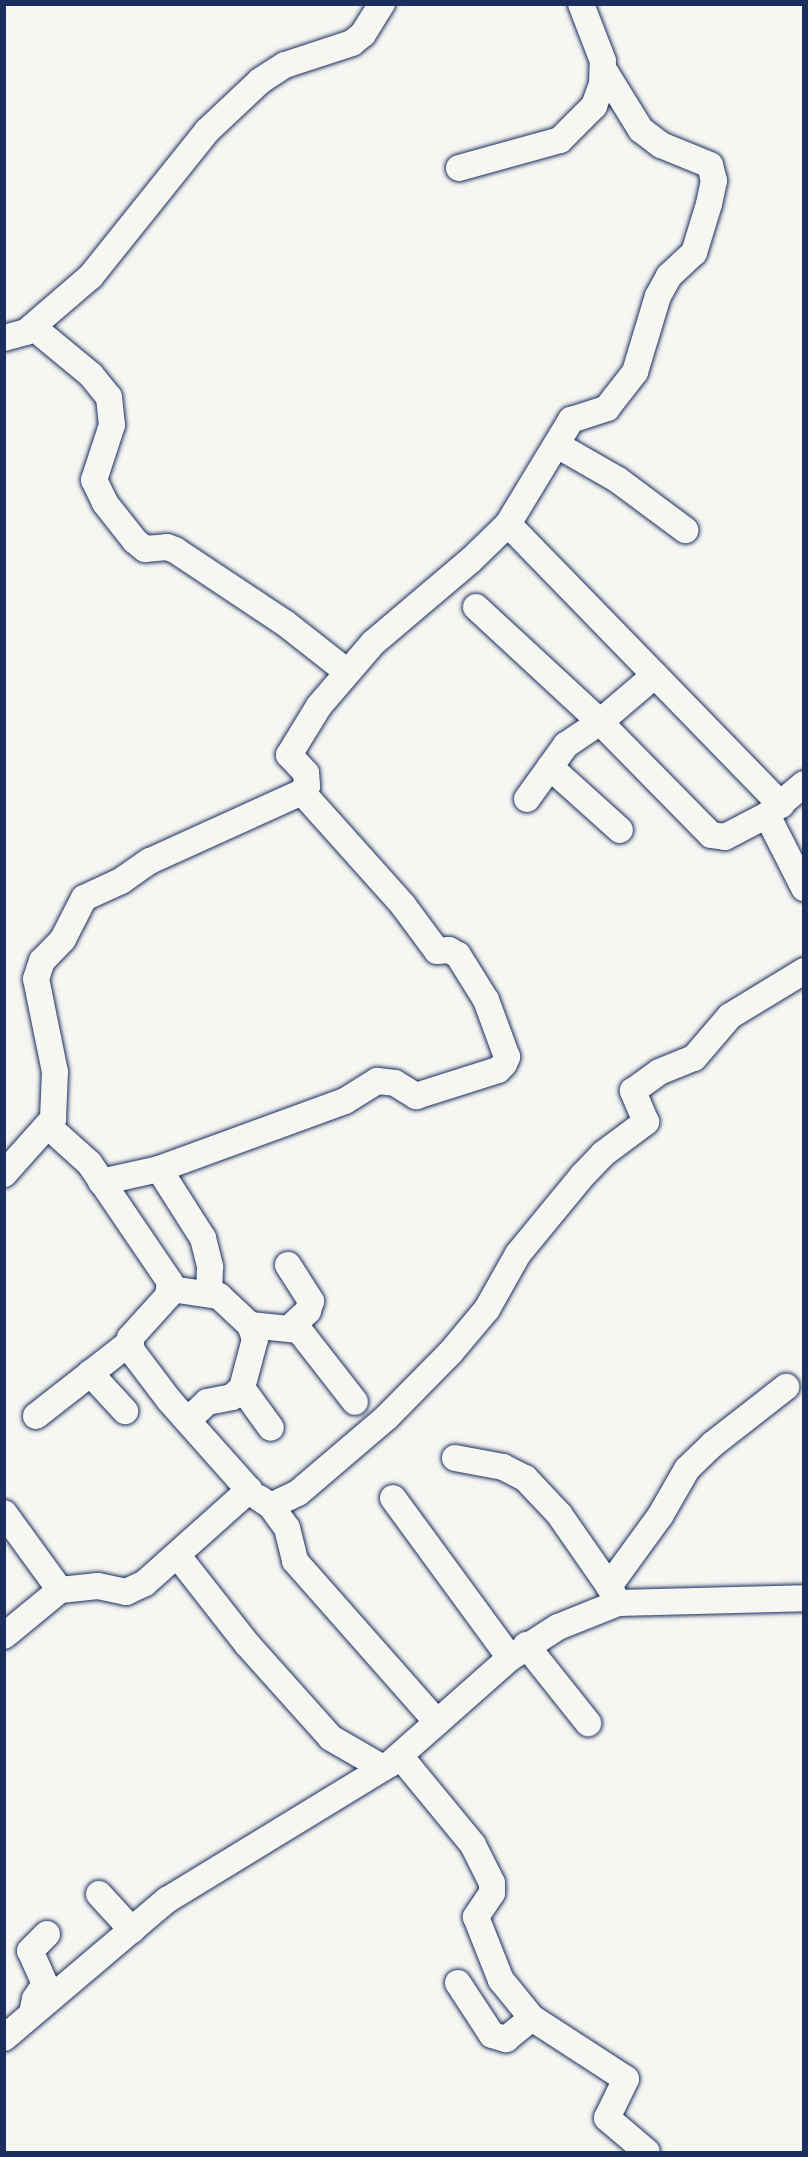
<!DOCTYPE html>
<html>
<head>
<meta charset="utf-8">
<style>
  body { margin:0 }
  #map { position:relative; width:808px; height:2157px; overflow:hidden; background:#f6f6f2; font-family:"Architects Daughter",sans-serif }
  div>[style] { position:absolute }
  .roads { filter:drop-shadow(0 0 2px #1b2f5e) drop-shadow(0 0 2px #1b2f5e) }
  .minor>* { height:26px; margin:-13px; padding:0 13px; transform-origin:13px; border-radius:13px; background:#f6f6f2 }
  span { translate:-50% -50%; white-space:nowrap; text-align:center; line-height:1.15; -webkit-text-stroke:4.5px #f6f6f2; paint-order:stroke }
  .frame { position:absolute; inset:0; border:6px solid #1b2f5e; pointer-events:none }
</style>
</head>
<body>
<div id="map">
  <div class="roads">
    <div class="minor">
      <div style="left:459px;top:168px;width:105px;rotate:-15.5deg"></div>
      <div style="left:560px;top:140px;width:48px;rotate:-45deg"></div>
      <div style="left:594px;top:106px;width:23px;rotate:-70deg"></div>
      <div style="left:602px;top:84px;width:23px;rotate:-88deg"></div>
      <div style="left:603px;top:61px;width:61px;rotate:-111.1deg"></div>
      <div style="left:33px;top:327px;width:75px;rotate:39.6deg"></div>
      <div style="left:91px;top:375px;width:28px;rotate:51deg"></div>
      <div style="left:109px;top:397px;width:28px;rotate:84deg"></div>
      <div style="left:112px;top:425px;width:58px;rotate:108.1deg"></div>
      <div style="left:94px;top:480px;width:25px;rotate:64deg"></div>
      <div style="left:105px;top:503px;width:48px;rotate:51.7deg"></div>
      <div style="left:135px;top:541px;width:13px;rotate:39deg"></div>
      <div style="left:145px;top:549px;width:22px;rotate:-5deg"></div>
      <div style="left:167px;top:547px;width:9px;rotate:21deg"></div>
      <div style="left:175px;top:550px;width:132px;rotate:33.6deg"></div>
      <div style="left:285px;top:623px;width:78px;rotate:38.2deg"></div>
      <div style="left:4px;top:338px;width:23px;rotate:-15deg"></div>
      <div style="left:26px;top:332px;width:86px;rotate:-40.7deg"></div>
      <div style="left:91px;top:276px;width:186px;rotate:-51.3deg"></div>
      <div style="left:207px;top:131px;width:73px;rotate:-43.3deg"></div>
      <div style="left:260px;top:81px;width:30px;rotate:-33deg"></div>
      <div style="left:285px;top:65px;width:71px;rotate:-18.2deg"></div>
      <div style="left:352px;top:43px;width:14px;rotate:-39deg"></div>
      <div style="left:363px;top:34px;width:36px;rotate:-58deg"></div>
      <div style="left:557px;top:445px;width:70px;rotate:29.8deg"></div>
      <div style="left:618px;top:480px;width:84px;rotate:36.7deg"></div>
      <div style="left:508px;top:524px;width:122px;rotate:-58.8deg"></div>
      <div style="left:571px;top:420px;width:38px;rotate:-18deg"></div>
      <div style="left:607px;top:408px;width:46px;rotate:-52.1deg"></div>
      <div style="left:635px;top:372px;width:79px;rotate:-73.2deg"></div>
      <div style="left:658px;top:296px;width:23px;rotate:-61deg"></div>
      <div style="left:669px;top:276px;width:34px;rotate:-43deg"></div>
      <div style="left:694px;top:253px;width:51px;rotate:-73deg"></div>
      <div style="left:709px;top:204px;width:24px;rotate:-78deg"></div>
      <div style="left:714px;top:181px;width:16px;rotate:-104deg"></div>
      <div style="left:710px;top:165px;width:53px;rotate:-157.8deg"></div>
      <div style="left:661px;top:145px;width:25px;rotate:-143deg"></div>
      <div style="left:641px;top:130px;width:70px;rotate:-121.7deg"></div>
      <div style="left:476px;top:607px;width:169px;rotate:42.8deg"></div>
      <div style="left:600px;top:722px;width:158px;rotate:45.5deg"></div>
      <div style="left:711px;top:835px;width:14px;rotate:8deg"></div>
      <div style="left:725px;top:837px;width:47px;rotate:-27.6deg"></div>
      <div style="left:550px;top:767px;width:94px;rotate:42deg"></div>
      <div style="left:804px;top:784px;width:48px;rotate:140deg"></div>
      <div style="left:767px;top:815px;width:82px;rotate:63.1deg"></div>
      <div style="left:527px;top:799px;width:67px;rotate:-54.2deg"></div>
      <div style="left:566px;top:745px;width:41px;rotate:-34.1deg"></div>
      <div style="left:600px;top:722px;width:72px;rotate:-40.5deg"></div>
      <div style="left:159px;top:1169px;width:82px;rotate:57.5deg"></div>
      <div style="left:203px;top:1238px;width:30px;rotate:76deg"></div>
      <div style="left:210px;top:1267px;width:26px;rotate:92deg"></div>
      <div style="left:4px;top:1174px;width:74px;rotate:-48.3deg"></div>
      <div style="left:53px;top:1119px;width:47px;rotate:-87.6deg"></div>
      <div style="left:55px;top:1072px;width:95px;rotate:-101.5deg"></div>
      <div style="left:36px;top:979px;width:19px;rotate:-72deg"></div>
      <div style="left:42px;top:961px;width:30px;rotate:-46deg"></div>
      <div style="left:63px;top:939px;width:46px;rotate:-62.9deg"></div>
      <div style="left:84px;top:898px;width:41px;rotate:-24.7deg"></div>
      <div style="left:121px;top:881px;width:35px;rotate:-35deg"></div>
      <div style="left:150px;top:861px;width:167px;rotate:-24.4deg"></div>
      <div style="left:302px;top:792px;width:8px;rotate:-50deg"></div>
      <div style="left:307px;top:786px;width:13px;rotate:-94deg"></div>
      <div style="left:306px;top:773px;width:25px;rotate:-133deg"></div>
      <div style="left:289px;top:755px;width:57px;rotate:-58.5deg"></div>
      <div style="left:319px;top:706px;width:83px;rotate:-49.4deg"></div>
      <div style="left:373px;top:643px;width:128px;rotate:-40.3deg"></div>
      <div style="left:471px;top:560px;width:52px;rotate:-44.2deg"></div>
      <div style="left:508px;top:524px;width:392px;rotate:45.8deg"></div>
      <div style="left:101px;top:1182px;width:59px;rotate:-12.6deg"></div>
      <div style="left:159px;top:1169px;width:198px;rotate:-20.1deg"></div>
      <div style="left:345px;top:1101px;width:38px;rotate:-32deg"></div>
      <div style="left:377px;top:1081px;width:18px;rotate:6deg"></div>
      <div style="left:395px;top:1083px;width:25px;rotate:32deg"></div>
      <div style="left:416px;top:1096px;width:86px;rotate:-17.6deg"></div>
      <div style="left:498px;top:1070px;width:8px;rotate:-45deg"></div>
      <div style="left:504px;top:1064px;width:8px;rotate:-67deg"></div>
      <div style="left:507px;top:1057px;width:61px;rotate:-110.2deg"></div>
      <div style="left:486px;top:1000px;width:53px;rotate:-121.9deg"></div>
      <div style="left:458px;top:955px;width:10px;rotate:-151deg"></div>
      <div style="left:449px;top:950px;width:12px;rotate:175deg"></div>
      <div style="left:437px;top:951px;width:57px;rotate:-126.5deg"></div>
      <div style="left:403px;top:905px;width:152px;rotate:-131.8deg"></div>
      <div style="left:288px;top:1265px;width:43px;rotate:57.4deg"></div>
      <div style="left:311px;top:1301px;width:10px;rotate:107deg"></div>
      <div style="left:308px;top:1311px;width:25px;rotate:137deg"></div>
      <div style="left:171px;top:1289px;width:49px;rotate:8.3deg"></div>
      <div style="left:219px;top:1296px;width:42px;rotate:43.1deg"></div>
      <div style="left:250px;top:1325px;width:49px;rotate:5.8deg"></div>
      <div style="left:299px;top:1330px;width:91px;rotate:52.1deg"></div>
      <div style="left:90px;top:1373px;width:52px;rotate:47.4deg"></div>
      <div style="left:242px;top:1388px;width:49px;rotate:54.1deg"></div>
      <div style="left:36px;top:1416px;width:118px;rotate:-38.1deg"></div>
      <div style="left:189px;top:1419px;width:25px;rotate:-43deg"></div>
      <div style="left:207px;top:1402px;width:25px;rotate:-11deg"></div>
      <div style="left:232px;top:1397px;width:13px;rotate:-42deg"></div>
      <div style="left:242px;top:1388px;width:51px;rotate:-75.1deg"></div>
      <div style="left:255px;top:1339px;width:15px;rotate:-110deg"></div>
      <div style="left:455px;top:1458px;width:49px;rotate:10.6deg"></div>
      <div style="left:503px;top:1467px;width:25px;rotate:27deg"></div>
      <div style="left:525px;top:1478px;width:50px;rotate:46.6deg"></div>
      <div style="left:559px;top:1514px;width:88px;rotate:55.2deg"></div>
      <div style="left:259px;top:1498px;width:14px;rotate:34deg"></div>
      <div style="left:271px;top:1506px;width:27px;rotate:54deg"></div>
      <div style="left:287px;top:1528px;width:34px;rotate:76deg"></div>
      <div style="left:295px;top:1561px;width:215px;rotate:48.6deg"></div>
      <div style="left:393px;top:1498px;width:198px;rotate:53.8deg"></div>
      <div style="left:271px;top:1506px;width:30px;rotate:-26deg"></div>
      <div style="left:298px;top:1493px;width:117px;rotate:-40.5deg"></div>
      <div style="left:387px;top:1417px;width:91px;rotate:-45.4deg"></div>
      <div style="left:451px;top:1352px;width:56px;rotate:-50.1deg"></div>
      <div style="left:487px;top:1309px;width:63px;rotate:-60.6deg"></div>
      <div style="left:518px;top:1254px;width:102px;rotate:-50.6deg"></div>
      <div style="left:583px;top:1175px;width:29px;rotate:-46deg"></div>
      <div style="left:603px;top:1154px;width:54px;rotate:-36.7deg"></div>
      <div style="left:646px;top:1122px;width:34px;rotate:-113deg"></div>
      <div style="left:633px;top:1091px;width:32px;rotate:-36deg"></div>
      <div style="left:659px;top:1072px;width:38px;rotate:-22deg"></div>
      <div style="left:694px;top:1058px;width:55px;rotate:-49.4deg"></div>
      <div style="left:730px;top:1016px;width:87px;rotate:-31.3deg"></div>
      <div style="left:4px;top:1513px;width:95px;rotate:54deg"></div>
      <div style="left:178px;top:1556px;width:112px;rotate:51.9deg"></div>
      <div style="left:247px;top:1644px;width:126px;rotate:48.2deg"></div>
      <div style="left:331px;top:1738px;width:60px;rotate:30deg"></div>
      <div style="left:618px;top:1603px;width:19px;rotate:-118deg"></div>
      <div style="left:609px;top:1586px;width:87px;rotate:-53.9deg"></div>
      <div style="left:660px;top:1516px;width:54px;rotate:-60.1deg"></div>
      <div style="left:687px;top:1469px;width:36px;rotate:-44deg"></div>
      <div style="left:713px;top:1444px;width:93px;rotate:-38deg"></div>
      <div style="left:4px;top:1636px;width:72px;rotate:-39.4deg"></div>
      <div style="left:60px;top:1590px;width:38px;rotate:-6deg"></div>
      <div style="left:98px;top:1586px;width:29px;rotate:12deg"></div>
      <div style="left:126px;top:1592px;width:21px;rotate:-25deg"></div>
      <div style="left:145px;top:1583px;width:140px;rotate:-41.8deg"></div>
      <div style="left:249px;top:1490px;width:120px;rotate:-131.6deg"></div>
      <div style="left:169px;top:1400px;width:61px;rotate:-127.1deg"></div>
      <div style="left:132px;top:1351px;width:13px;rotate:-99deg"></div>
      <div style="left:130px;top:1338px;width:57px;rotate:-47.9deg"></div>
      <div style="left:168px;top:1296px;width:14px;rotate:-82deg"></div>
      <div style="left:170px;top:1282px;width:144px;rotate:-124.2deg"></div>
      <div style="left:89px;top:1163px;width:54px;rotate:-138deg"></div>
      <div style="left:526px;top:1645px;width:100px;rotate:51.5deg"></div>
      <div style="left:400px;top:1756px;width:115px;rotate:50.6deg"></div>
      <div style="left:473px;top:1845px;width:42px;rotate:63.4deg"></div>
      <div style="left:492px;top:1883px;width:10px;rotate:90deg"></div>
      <div style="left:492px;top:1893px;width:29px;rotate:124deg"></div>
      <div style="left:476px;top:1917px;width:68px;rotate:68.4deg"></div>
      <div style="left:501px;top:1980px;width:49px;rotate:50.8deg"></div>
      <div style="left:532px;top:2018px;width:112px;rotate:33deg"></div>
      <div style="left:626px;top:2079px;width:43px;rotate:116deg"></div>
      <div style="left:607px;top:2118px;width:52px;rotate:40.4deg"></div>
      <div style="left:99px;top:1894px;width:49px;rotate:47.5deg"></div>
      <div style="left:458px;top:1983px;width:62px;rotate:56.8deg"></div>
      <div style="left:492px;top:2035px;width:15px;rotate:16deg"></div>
      <div style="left:506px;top:2039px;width:33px;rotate:-39deg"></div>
      <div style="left:32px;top:2013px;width:14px;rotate:-78deg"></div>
      <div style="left:35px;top:1999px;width:18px;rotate:-56deg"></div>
      <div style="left:45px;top:1984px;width:36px;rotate:-114deg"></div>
      <div style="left:30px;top:1951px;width:24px;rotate:-45deg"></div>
      <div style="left:4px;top:2038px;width:214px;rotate:-40.3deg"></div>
      <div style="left:167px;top:1900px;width:261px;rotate:-31.4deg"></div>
      <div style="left:390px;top:1764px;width:160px;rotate:-41.5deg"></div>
      <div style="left:510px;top:1658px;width:57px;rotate:-32.9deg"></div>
      <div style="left:558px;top:1627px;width:65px;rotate:-21.8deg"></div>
      <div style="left:618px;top:1603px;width:186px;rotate:-1.5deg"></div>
    </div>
  </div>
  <div class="frame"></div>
</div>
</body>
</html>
